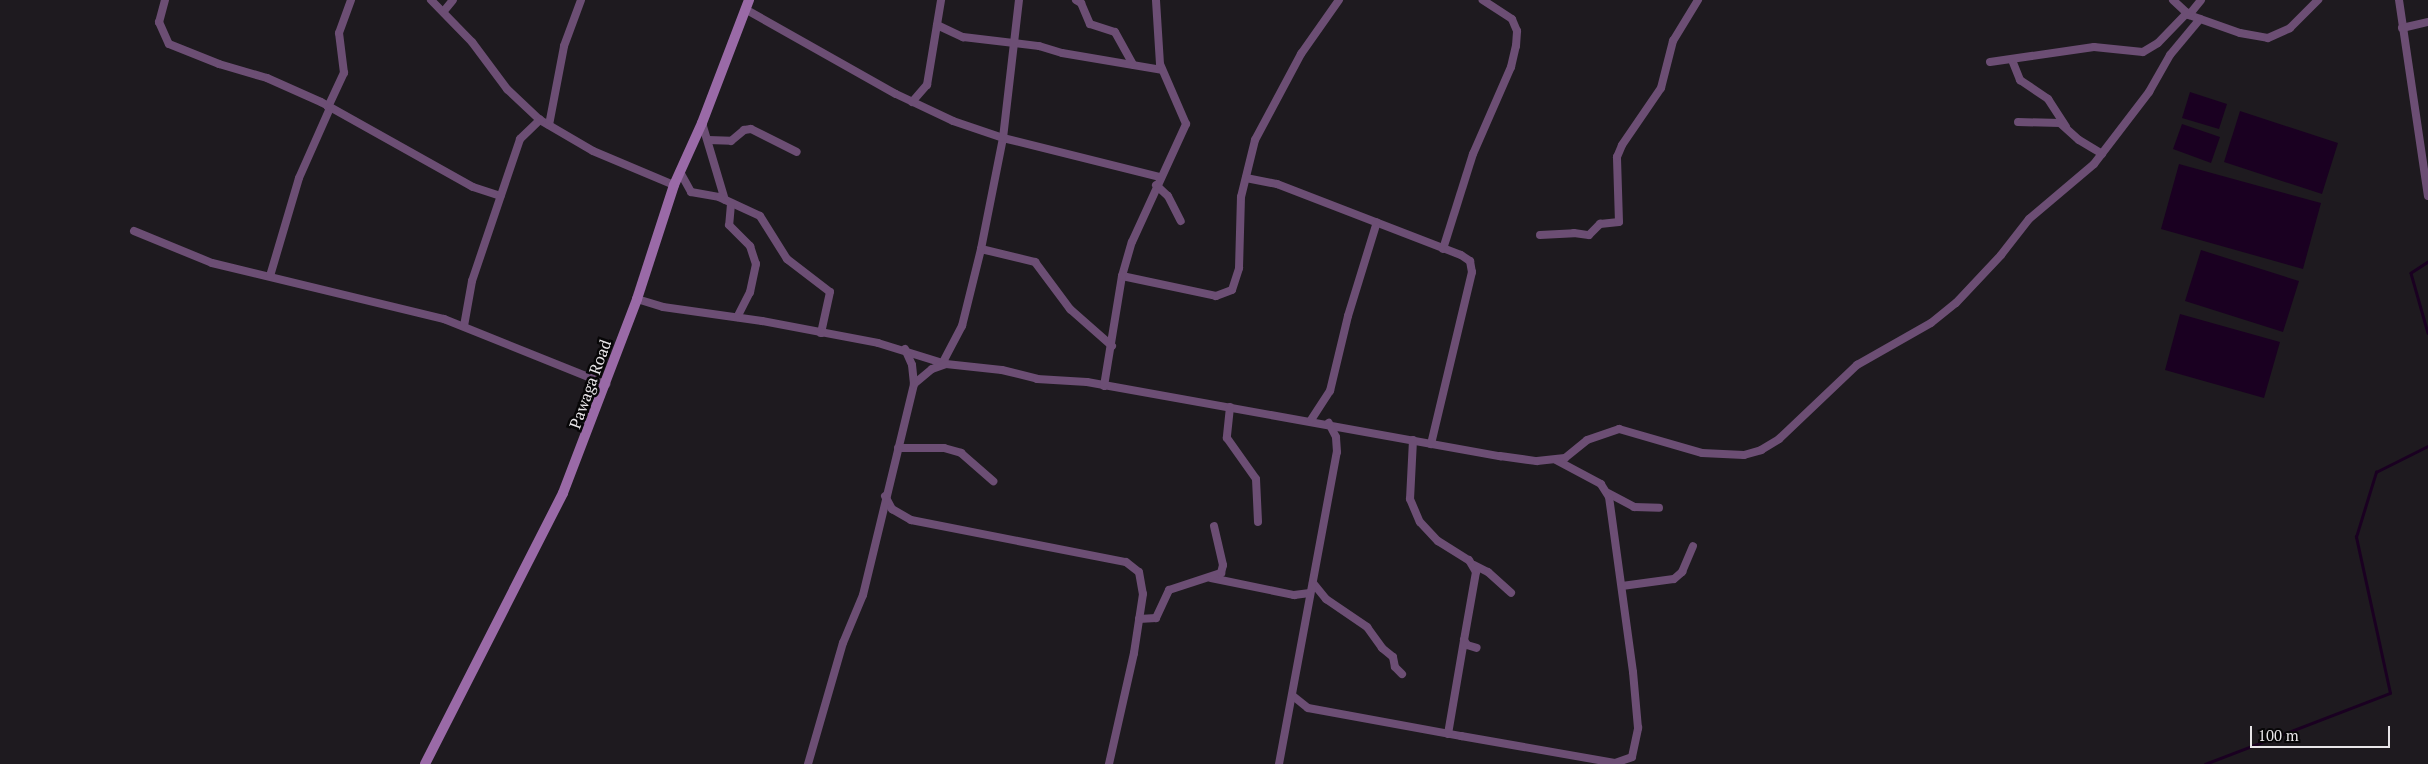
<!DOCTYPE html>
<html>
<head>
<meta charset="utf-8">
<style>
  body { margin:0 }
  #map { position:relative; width:2428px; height:764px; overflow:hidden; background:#1e1a1f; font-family:"PT Serif",serif }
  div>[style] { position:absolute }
  .water>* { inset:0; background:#1a0021 }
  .stream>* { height:2.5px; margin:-1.25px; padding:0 1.25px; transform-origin:1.25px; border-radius:1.25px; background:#1a0021 }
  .street>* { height:8px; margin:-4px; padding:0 4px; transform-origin:4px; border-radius:4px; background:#6c4e74 }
  .secondary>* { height:10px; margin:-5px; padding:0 5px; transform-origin:5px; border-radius:5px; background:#9a6aa7 }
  span { translate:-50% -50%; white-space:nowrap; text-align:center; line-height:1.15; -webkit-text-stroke:5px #070607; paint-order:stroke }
  .street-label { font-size:16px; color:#e8e5e8 }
  .scale { position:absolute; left:2250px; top:726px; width:140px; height:22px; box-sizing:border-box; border:2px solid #e8e5e8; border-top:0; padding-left:6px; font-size:15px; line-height:18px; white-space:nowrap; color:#e8e5e8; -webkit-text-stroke:4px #070607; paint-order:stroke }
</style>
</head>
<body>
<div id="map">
  <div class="water">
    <div style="clip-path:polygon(2190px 92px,2227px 104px,2219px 129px,2182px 118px)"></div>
    <div style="clip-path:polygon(2240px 111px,2338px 143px,2322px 194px,2224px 162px)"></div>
    <div style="clip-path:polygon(2182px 124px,2220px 137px,2211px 163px,2173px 149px)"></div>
    <div style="clip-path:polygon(2179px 164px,2321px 203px,2303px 269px,2161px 229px)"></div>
    <div style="clip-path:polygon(2201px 250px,2299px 281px,2283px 332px,2185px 301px)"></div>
    <div style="clip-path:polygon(2180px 314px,2280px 342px,2264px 398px,2165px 370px)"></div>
  </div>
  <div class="stream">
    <div style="left:2428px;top:262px;width:20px;rotate:147deg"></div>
    <div style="left:2411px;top:273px;width:62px;rotate:74.2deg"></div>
    <div style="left:2205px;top:764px;width:198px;rotate:-21deg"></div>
    <div style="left:2390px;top:693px;width:160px;rotate:-102.3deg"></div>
    <div style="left:2356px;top:537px;width:68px;rotate:-72.9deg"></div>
    <div style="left:2376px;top:472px;width:58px;rotate:-26.6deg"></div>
  </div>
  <div class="street">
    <div style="left:165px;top:0;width:23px;rotate:105deg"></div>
    <div style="left:159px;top:22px;width:24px;rotate:66deg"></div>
    <div style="left:169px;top:44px;width:54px;rotate:21.8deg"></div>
    <div style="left:219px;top:64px;width:50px;rotate:16.3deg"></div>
    <div style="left:267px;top:78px;width:59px;rotate:24deg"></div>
    <div style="left:321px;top:102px;width:174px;rotate:29.2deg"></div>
    <div style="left:473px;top:187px;width:29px;rotate:18deg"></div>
    <div style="left:431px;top:0;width:59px;rotate:45.7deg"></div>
    <div style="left:472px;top:42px;width:59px;rotate:53.3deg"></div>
    <div style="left:507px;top:89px;width:45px;rotate:43.2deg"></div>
    <div style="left:540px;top:120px;width:61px;rotate:30.3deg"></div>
    <div style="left:593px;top:151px;width:88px;rotate:22.8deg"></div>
    <div style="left:1076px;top:0;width:6px;rotate:31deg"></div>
    <div style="left:1081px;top:3px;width:23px;rotate:67deg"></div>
    <div style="left:1090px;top:24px;width:26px;rotate:18deg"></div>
    <div style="left:1115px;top:32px;width:37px;rotate:61deg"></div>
    <div style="left:2173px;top:0;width:22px;rotate:43deg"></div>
    <div style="left:2189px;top:15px;width:54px;rotate:19.4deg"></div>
    <div style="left:2240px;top:33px;width:28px;rotate:10deg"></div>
    <div style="left:2268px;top:38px;width:24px;rotate:-24deg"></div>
    <div style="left:2290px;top:28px;width:40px;rotate:-45deg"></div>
    <div style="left:2399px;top:0;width:198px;rotate:81.6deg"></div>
    <div style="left:745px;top:9px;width:173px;rotate:29.4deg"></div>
    <div style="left:896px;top:94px;width:63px;rotate:25.3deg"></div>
    <div style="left:953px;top:121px;width:53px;rotate:18.8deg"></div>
    <div style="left:1003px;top:138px;width:162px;rotate:14deg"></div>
    <div style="left:444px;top:11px;width:14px;rotate:-51deg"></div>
    <div style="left:2189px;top:15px;width:19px;rotate:-51deg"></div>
    <div style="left:937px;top:25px;width:29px;rotate:25deg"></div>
    <div style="left:963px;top:37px;width:77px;rotate:6.8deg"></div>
    <div style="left:1039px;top:46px;width:24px;rotate:17deg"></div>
    <div style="left:1062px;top:53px;width:101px;rotate:9.6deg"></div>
    <div style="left:2402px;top:28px;width:27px;rotate:-13deg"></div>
    <div style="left:2012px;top:60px;width:22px;rotate:68deg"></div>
    <div style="left:2020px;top:80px;width:34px;rotate:34deg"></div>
    <div style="left:2048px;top:99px;width:33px;rotate:57deg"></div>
    <div style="left:1990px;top:62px;width:105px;rotate:-8.2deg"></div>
    <div style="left:2094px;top:47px;width:49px;rotate:5.8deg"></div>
    <div style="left:2143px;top:52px;width:17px;rotate:-31deg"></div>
    <div style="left:2158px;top:43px;width:42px;rotate:-46deg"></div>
    <div style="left:912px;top:102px;width:23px;rotate:-49deg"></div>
    <div style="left:927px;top:85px;width:86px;rotate:-80.6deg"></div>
    <div style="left:328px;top:107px;width:38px;rotate:-65deg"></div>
    <div style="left:344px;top:73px;width:40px;rotate:-97.1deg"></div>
    <div style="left:339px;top:33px;width:35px;rotate:-70deg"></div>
    <div style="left:2018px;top:122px;width:42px;rotate:1.4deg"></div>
    <div style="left:2060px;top:123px;width:25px;rotate:42deg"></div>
    <div style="left:2079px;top:140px;width:27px;rotate:31deg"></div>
    <div style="left:702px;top:123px;width:80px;rotate:73.4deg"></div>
    <div style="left:549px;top:125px;width:80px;rotate:-79.2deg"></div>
    <div style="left:564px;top:46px;width:49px;rotate:-69.7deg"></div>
    <div style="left:708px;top:140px;width:23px;rotate:2deg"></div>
    <div style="left:731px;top:141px;width:17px;rotate:-40deg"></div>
    <div style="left:744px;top:130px;width:7px;rotate:-8deg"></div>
    <div style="left:751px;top:129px;width:51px;rotate:26.6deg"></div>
    <div style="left:680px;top:172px;width:23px;rotate:61deg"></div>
    <div style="left:691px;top:192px;width:28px;rotate:10deg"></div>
    <div style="left:719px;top:197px;width:45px;rotate:24.9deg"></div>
    <div style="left:760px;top:216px;width:51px;rotate:57.9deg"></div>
    <div style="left:787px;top:259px;width:54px;rotate:37.5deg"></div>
    <div style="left:830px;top:292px;width:42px;rotate:102.4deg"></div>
    <div style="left:1246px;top:178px;width:32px;rotate:11deg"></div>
    <div style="left:1277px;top:184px;width:197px;rotate:21.1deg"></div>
    <div style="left:1461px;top:255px;width:11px;rotate:34deg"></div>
    <div style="left:1470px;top:261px;width:11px;rotate:80deg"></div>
    <div style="left:1472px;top:272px;width:177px;rotate:103.4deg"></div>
    <div style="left:1156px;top:185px;width:16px;rotate:43deg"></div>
    <div style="left:1168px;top:196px;width:28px;rotate:63deg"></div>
    <div style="left:731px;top:204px;width:21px;rotate:95deg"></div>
    <div style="left:729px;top:225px;width:30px;rotate:45deg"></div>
    <div style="left:750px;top:246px;width:19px;rotate:72deg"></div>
    <div style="left:756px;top:264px;width:29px;rotate:102deg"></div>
    <div style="left:750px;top:292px;width:28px;rotate:117deg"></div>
    <div style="left:134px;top:231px;width:84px;rotate:22.3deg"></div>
    <div style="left:212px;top:263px;width:239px;rotate:13.6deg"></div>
    <div style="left:444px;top:319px;width:175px;rotate:21.9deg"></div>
    <div style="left:1540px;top:235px;width:34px;rotate:-3deg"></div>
    <div style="left:1574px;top:233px;width:15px;rotate:8deg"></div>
    <div style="left:1589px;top:235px;width:16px;rotate:-45deg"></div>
    <div style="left:1600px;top:224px;width:19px;rotate:-6deg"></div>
    <div style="left:1619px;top:222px;width:65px;rotate:-91.8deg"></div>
    <div style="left:1617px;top:157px;width:13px;rotate:-67deg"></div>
    <div style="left:1622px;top:145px;width:69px;rotate:-55.6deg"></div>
    <div style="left:1661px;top:88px;width:49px;rotate:-75.7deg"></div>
    <div style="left:1673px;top:41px;width:48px;rotate:-58.6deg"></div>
    <div style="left:981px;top:249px;width:56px;rotate:13.5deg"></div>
    <div style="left:1035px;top:262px;width:59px;rotate:53.3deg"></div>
    <div style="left:1070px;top:309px;width:56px;rotate:41.4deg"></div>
    <div style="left:1443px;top:249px;width:100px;rotate:-72.5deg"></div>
    <div style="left:1473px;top:154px;width:95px;rotate:-66.4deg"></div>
    <div style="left:1511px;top:67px;width:22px;rotate:-77deg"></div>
    <div style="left:1516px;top:46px;width:15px;rotate:-86deg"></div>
    <div style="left:1517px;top:31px;width:13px;rotate:-113deg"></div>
    <div style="left:1512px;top:19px;width:35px;rotate:-147deg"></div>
    <div style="left:270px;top:276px;width:102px;rotate:-73.5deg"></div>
    <div style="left:299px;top:178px;width:77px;rotate:-66.1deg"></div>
    <div style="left:1122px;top:276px;width:96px;rotate:12deg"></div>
    <div style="left:1216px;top:296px;width:17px;rotate:-21deg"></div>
    <div style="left:1232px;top:290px;width:23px;rotate:-72deg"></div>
    <div style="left:1239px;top:268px;width:71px;rotate:-88.4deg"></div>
    <div style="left:1241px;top:197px;width:59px;rotate:-76.2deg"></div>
    <div style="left:1255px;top:140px;width:98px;rotate:-61.9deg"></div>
    <div style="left:1301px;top:54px;width:66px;rotate:-54.9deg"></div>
    <div style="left:637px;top:299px;width:27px;rotate:17deg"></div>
    <div style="left:663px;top:307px;width:100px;rotate:8deg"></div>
    <div style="left:762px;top:321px;width:118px;rotate:10.7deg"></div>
    <div style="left:878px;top:343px;width:71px;rotate:17.2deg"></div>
    <div style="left:946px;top:364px;width:56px;rotate:6.1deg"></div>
    <div style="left:1002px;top:370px;width:36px;rotate:14deg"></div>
    <div style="left:1037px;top:379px;width:50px;rotate:3.4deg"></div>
    <div style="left:1087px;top:382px;width:420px;rotate:10.2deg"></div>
    <div style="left:1500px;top:456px;width:37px;rotate:8deg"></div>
    <div style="left:1537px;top:461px;width:28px;rotate:-6deg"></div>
    <div style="left:1565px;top:458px;width:28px;rotate:-39deg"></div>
    <div style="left:1587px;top:440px;width:34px;rotate:-19deg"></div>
    <div style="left:1619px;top:429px;width:86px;rotate:16.1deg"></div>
    <div style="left:1702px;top:453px;width:42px;rotate:2.7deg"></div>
    <div style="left:1744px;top:455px;width:18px;rotate:-16deg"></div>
    <div style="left:1761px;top:450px;width:21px;rotate:-31deg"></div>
    <div style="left:1779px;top:439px;width:108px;rotate:-43.5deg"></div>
    <div style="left:1857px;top:365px;width:85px;rotate:-29.6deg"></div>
    <div style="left:1931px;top:323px;width:32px;rotate:-39deg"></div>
    <div style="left:1956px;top:303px;width:66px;rotate:-46.8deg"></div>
    <div style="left:2001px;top:255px;width:46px;rotate:-52.1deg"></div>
    <div style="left:2029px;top:219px;width:85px;rotate:-40.2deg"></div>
    <div style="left:2094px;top:164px;width:91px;rotate:-52.6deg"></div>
    <div style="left:2149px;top:92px;width:43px;rotate:-60.4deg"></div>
    <div style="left:2170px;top:55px;width:47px;rotate:-50.2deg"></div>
    <div style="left:464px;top:326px;width:46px;rotate:-79.9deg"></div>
    <div style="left:472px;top:281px;width:150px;rotate:-71.3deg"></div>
    <div style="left:520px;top:139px;width:28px;rotate:-44deg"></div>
    <div style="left:905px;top:349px;width:17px;rotate:66deg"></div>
    <div style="left:912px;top:365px;width:19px;rotate:84deg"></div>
    <div style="left:943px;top:362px;width:41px;rotate:-62.2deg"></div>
    <div style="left:962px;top:326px;width:79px;rotate:-76.1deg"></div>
    <div style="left:981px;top:249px;width:113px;rotate:-78.8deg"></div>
    <div style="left:1003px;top:138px;width:139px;rotate:-83.4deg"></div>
    <div style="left:1104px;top:386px;width:111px;rotate:-80.7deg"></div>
    <div style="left:1122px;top:276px;width:35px;rotate:-74deg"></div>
    <div style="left:1132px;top:242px;width:130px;rotate:-65.4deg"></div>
    <div style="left:1186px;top:124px;width:65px;rotate:-113.4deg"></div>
    <div style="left:1160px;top:64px;width:64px;rotate:-93.6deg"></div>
    <div style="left:1230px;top:407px;width:31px;rotate:96deg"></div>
    <div style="left:1227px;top:438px;width:50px;rotate:54.7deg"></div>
    <div style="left:1256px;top:479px;width:43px;rotate:87.3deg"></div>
    <div style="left:1311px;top:420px;width:35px;rotate:-57deg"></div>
    <div style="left:1330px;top:391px;width:77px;rotate:-76.5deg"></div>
    <div style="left:1348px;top:316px;width:98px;rotate:-72.9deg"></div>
    <div style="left:1413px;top:440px;width:59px;rotate:92.9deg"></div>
    <div style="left:1410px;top:499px;width:25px;rotate:67deg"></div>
    <div style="left:1420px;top:522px;width:26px;rotate:47deg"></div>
    <div style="left:1438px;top:541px;width:36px;rotate:32deg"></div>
    <div style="left:1469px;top:560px;width:14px;rotate:60deg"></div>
    <div style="left:1476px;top:572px;width:69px;rotate:100deg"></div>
    <div style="left:1464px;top:640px;width:6px;rotate:59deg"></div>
    <div style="left:1467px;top:645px;width:10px;rotate:17deg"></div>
    <div style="left:898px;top:448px;width:46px"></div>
    <div style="left:944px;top:448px;width:18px;rotate:16deg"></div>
    <div style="left:961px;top:453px;width:43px;rotate:41.2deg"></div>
    <div style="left:1608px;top:493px;width:30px;rotate:28deg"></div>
    <div style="left:1634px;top:507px;width:25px;rotate:2deg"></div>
    <div style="left:885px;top:496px;width:15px;rotate:62deg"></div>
    <div style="left:892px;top:509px;width:22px;rotate:30deg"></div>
    <div style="left:911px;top:520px;width:219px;rotate:11.1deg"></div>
    <div style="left:1126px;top:562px;width:16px;rotate:38deg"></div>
    <div style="left:1139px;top:572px;width:22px;rotate:80deg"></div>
    <div style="left:1143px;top:594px;width:60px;rotate:98.7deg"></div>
    <div style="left:1134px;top:653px;width:114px;rotate:102.7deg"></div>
    <div style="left:1474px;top:565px;width:16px;rotate:27deg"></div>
    <div style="left:1488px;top:572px;width:31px;rotate:42deg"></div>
    <div style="left:1211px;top:578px;width:85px;rotate:11.6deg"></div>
    <div style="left:1294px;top:595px;width:16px;rotate:-7deg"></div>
    <div style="left:1313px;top:583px;width:21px;rotate:51deg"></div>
    <div style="left:1326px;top:599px;width:50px;rotate:34.3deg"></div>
    <div style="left:1367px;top:627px;width:26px;rotate:54deg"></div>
    <div style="left:1382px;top:648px;width:14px;rotate:39deg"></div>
    <div style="left:1393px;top:657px;width:10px;rotate:79deg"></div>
    <div style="left:1395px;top:667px;width:10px;rotate:45deg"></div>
    <div style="left:1622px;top:586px;width:52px;rotate:-7.7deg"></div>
    <div style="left:1674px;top:579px;width:11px;rotate:-41deg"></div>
    <div style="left:1682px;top:572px;width:28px;rotate:-67deg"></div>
    <div style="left:1139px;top:619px;width:17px;rotate:-3deg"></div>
    <div style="left:1156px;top:618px;width:31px;rotate:-65deg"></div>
    <div style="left:1169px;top:590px;width:55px;rotate:-18.1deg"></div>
    <div style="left:1221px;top:573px;width:8px;rotate:-76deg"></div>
    <div style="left:1223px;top:565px;width:40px;rotate:-103deg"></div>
    <div style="left:1293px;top:696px;width:19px;rotate:39deg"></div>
    <div style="left:1308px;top:708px;width:156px;rotate:10.4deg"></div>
    <div style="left:1461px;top:736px;width:156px;rotate:9.9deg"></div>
    <div style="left:1615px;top:763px;width:18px;rotate:-19deg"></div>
    <div style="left:1632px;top:757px;width:30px;rotate:-78deg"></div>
    <div style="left:1638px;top:728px;width:56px;rotate:-95.1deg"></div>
    <div style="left:1633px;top:672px;width:177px;rotate:-97.8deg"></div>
    <div style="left:1609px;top:497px;width:15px;rotate:-122deg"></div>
    <div style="left:1601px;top:484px;width:51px;rotate:-151.9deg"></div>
    <div style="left:1448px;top:734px;width:95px;rotate:-80.3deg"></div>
    <div style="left:808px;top:764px;width:126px;rotate:-73.9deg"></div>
    <div style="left:843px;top:643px;width:52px;rotate:-67.4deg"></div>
    <div style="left:863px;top:595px;width:217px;rotate:-76.4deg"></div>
    <div style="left:914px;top:384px;width:23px;rotate:-40deg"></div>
    <div style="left:932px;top:369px;width:15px;rotate:-20deg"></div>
    <div style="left:1279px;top:764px;width:317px;rotate:-79.5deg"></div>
    <div style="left:1337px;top:452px;width:15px;rotate:-94deg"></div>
    <div style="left:1336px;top:437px;width:16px;rotate:-117deg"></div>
  </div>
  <div class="secondary">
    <div style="left:425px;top:764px;width:304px;rotate:-63deg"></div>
    <div style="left:563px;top:493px;width:208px;rotate:-69.1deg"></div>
    <div style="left:637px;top:299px;width:120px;rotate:-72deg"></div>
    <div style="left:674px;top:185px;width:68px;rotate:-65.7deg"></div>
    <div style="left:702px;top:123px;width:132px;rotate:-69.1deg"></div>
  </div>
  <div class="street-label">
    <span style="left:590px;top:384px;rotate:-70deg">Pawaga Road</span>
  </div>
  <div class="scale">100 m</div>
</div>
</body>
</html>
